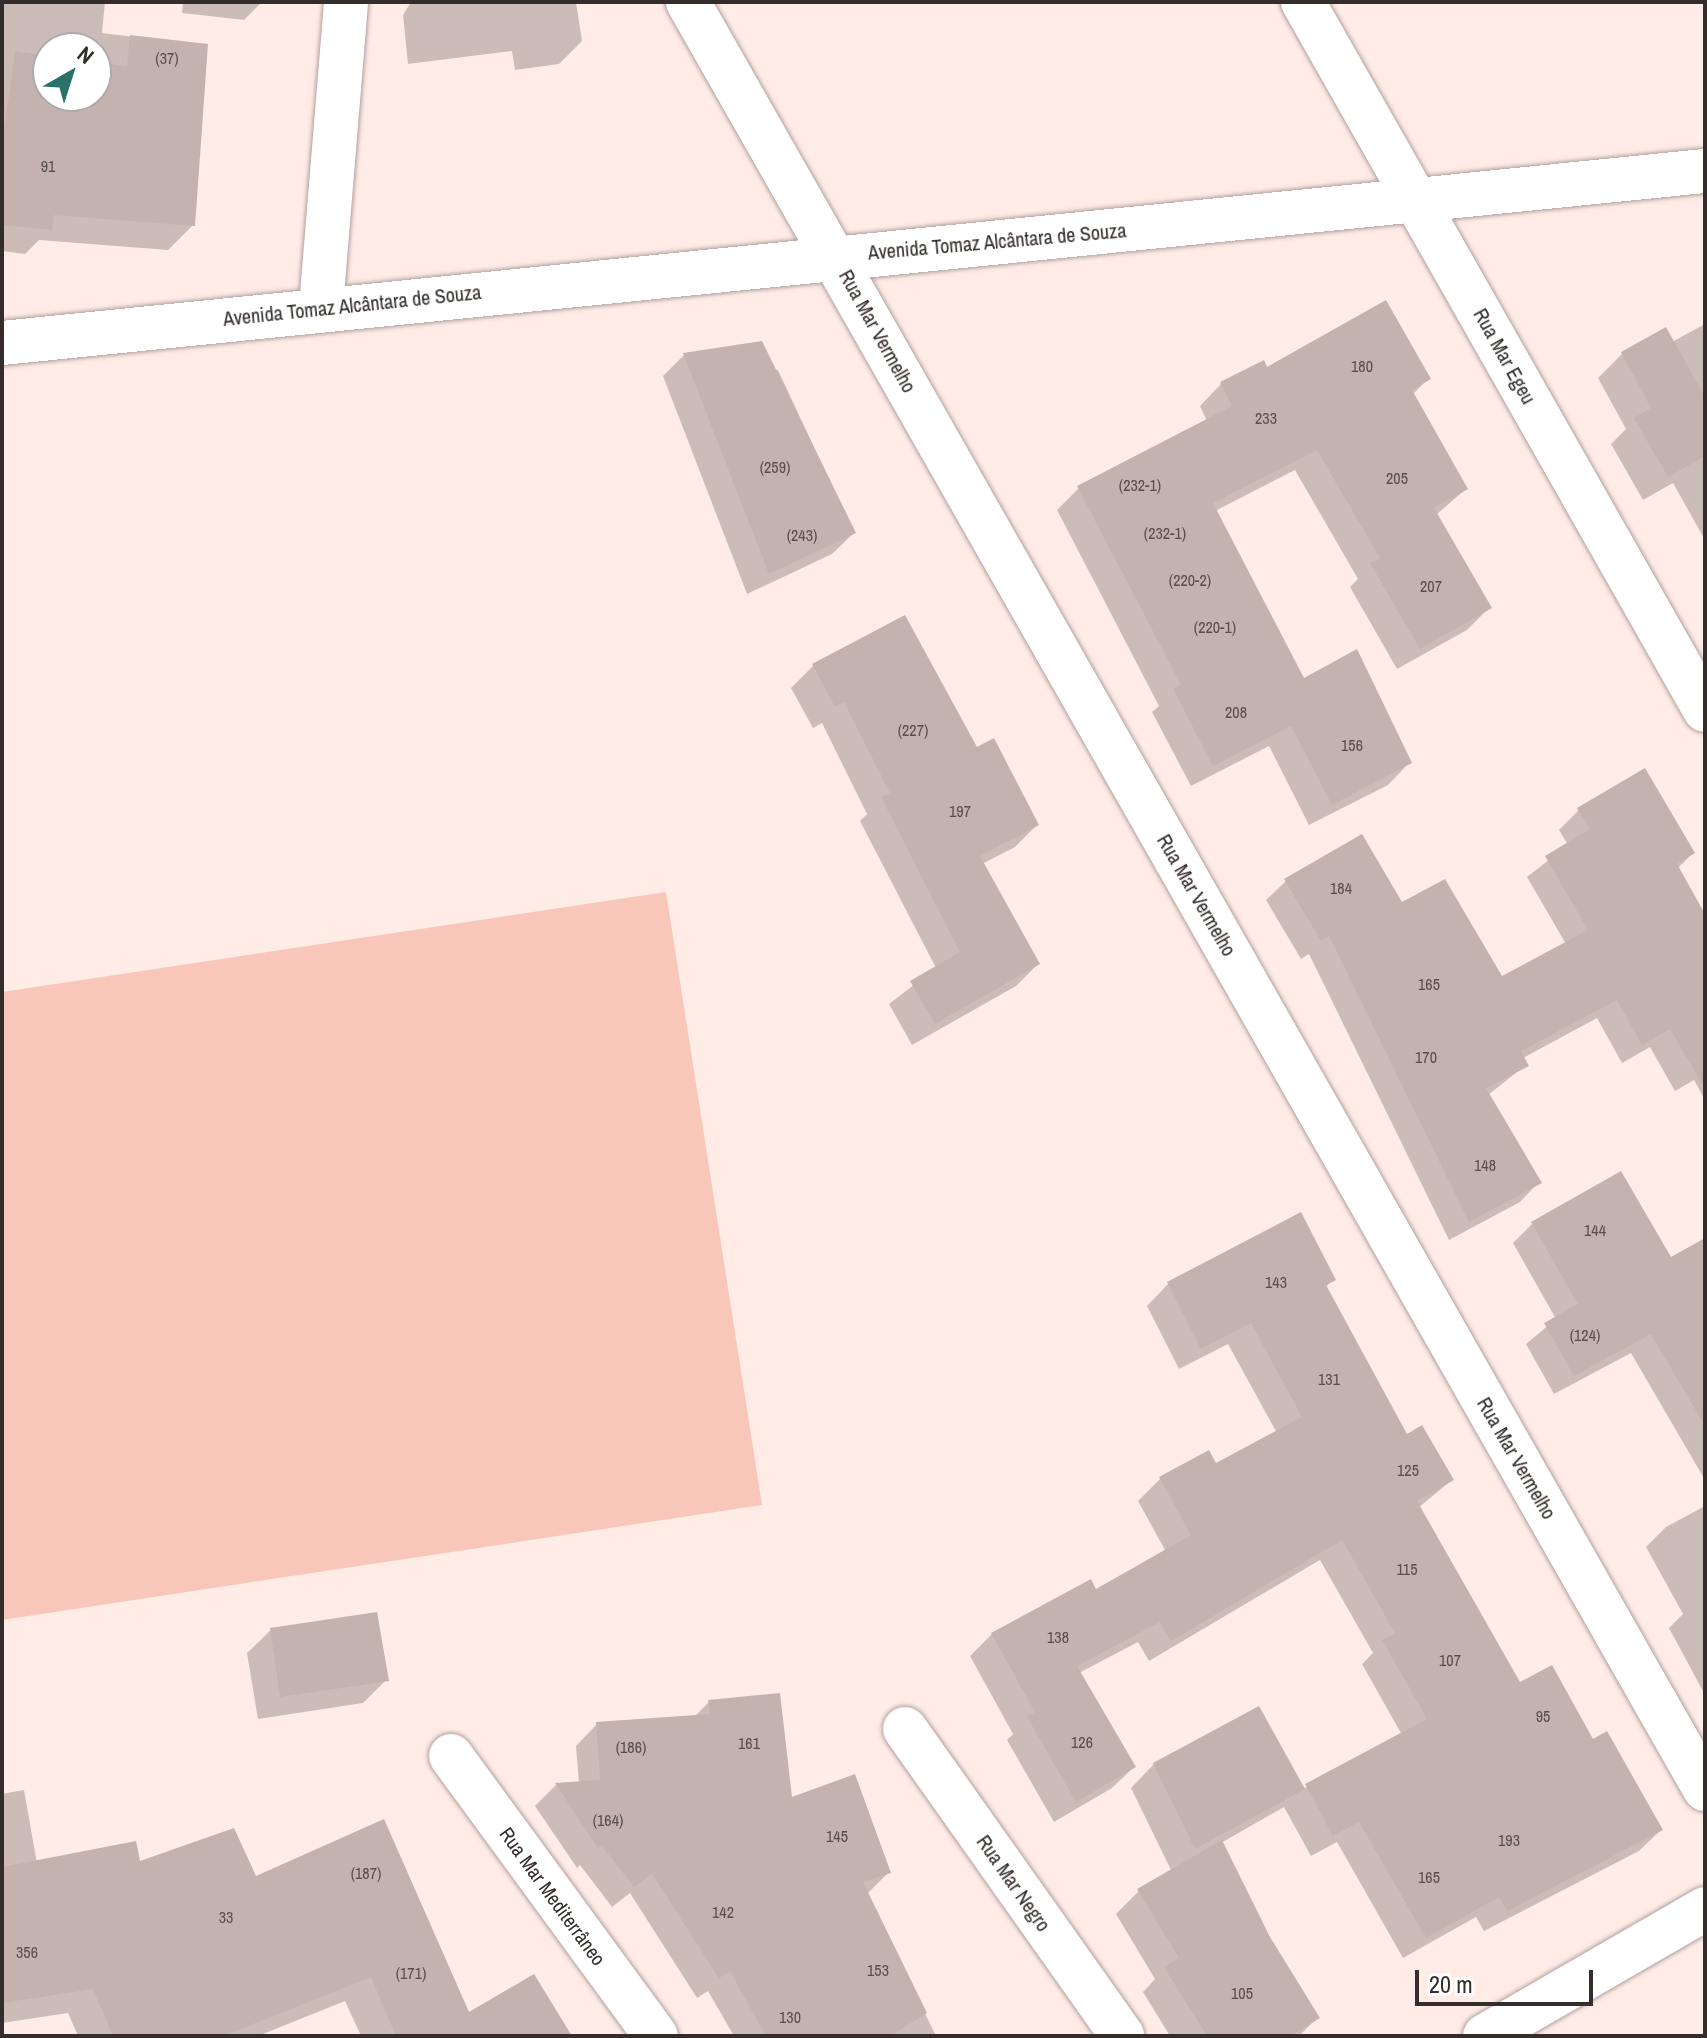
<!DOCTYPE html>
<html>
<head>
<meta charset="utf-8">
<style>
  body { margin:0 }
  #map { position:relative; width:1707px; height:2038px; overflow:hidden; background:#ffece7; font-family:"Archivo Narrow",sans-serif }
  div>[style] { position:absolute }
  .green>* { inset:0; background:#f9c7ba }
  .shadow>* { inset:0; background:#0003 }
  .building>* { inset:0; background:#c3b2ad }
  .roads { filter:drop-shadow(0 0 2px #b2a09c) drop-shadow(0 0 2px #b2a09c) }
  .street>* { height:44px; margin:-22px; padding:0 22px; transform-origin:22px; border-radius:22px; background:#fff }
  span { translate:-50% -50%; white-space:nowrap; text-align:center; line-height:1.15; -webkit-text-stroke:8px #fff; paint-order:stroke }
  .number-label { font-size:16px; color:#584e4c }
  .number-label span { -webkit-text-stroke-width:0 }
  .street-label { font-size:20px; color:#342d2b }
  .frame { position:absolute; inset:0; border:4px solid #342d2b; pointer-events:none }
  .north { position:absolute; left:32px; top:32px; width:80px; height:80px; box-sizing:border-box; background:#fff; border:2px solid #aeabaa; border-radius:50%; rotate:39deg; font-size:22px; font-weight:700; line-height:32px; text-align:center; color:#342d2b }
  .north::after { content:''; display:block; margin:auto; width:28px; height:36px; background:#2a7169; clip-path:polygon(50% 0,100% 100%,50% 72%,0 100%) }
  .scale { position:absolute; left:1415px; top:1970px; width:178px; height:36px; box-sizing:border-box; border:4px solid #342d2b; border-top:0; padding-left:10px; font-size:24px; line-height:28px; white-space:nowrap; color:#342d2b; -webkit-text-stroke:6px #fff; paint-order:stroke }
</style>
</head>
<body>
<div id="map">
  <div class="green">
    <div style="clip-path:polygon(666px 892px,762px 1505px,2px 1620px,2px 992px)"></div>
  </div>
  <div class="shadow">
    <div style="clip-path:polygon(evenodd,2px 2px,105px 2px,102px 33px,206px 46px,193px 225px,168px 250px,39px 240px,25px 254px,2px 251px,2px 2px,48px 48px,96px 48px,96px 96px,48px 96px,48px 48px)"></div>
    <div style="clip-path:polygon(183px 2px,262px 2px,244px 20px,182px 13px)"></div>
    <div style="clip-path:polygon(411px 2px,576px 2px,582px 41px,559px 64px,515px 70px,512px 51px,408px 64px,403px 15px)"></div>
    <div style="clip-path:polygon(1705px 324px,1705px 540px,1673px 483px,1643px 500px,1611px 444px,1626px 429px,1598px 378px,1622px 354px,1672px 342px)"></div>
    <div style="clip-path:polygon(684px 355px,778px 370px,854px 533px,832px 554px,747px 594px,663px 376px)"></div>
    <div style="clip-path:polygon(1266px 370px,1428px 379px,1412px 395px,1466px 489px,1436px 515px,1489px 608px,1467px 630px,1397px 669px,1350px 587px,1358px 579px,1295px 470px,1215px 511px,1303px 681px,1409px 763px,1388px 785px,1309px 825px,1269px 746px,1191px 786px,1152px 712px,1159px 706px,1057px 510px,1079px 488px,1207px 421px,1200px 406px,1221px 384px)"></div>
    <div style="clip-path:polygon(813px 666px,976px 750px,1037px 825px,1015px 847px,982px 864px,1038px 964px,1016px 986px,912px 1045px,889px 1004px,936px 968px,860px 821px,867px 814px,822px 723px,813px 728px,791px 688px)"></div>
    <div style="clip-path:polygon(1579px 810px,1693px 853px,1677px 869px,1705px 918px,1705px 1100px,1694px 1080px,1675px 1091px,1650px 1047px,1622px 1063px,1597px 1018px,1523px 1058px,1526px 1065px,1488px 1095px,1539px 1182px,1520px 1202px,1449px 1240px,1309px 954px,1301px 959px,1266px 900px,1286px 881px,1401px 905px,1501px 978px,1566px 944px,1527px 877px,1568px 845px,1559px 830px)"></div>
    <div style="clip-path:polygon(1532px 1224px,1670px 1260px,1705px 1263px,1705px 1480px,1631px 1353px,1554px 1394px,1526px 1344px,1556px 1319px,1513px 1243px)"></div>
    <div style="clip-path:polygon(1333px 1279px,1325px 1288px,1406px 1437px,1452px 1480px,1418px 1508px,1519px 1685px,1592px 1742px,1661px 1830px,1639px 1851px,1484px 1931px,1476px 1917px,1403px 1958px,1337px 1842px,1311px 1856px,1284px 1807px,1221px 1843px,1268px 1938px,1317px 2018px,1299px 2036px,1170px 2036px,1143px 1992px,1155px 1979px,1116px 1914px,1139px 1891px,1172px 1872px,1131px 1788px,1154px 1764px,1303px 1789px,1402px 1735px,1362px 1664px,1373px 1653px,1320px 1560px,1149px 1661px,1138px 1642px,1079px 1673px,1134px 1767px,1112px 1788px,1054px 1822px,1007px 1740px,1013px 1734px,970px 1656px,992px 1634px,1095px 1592px,1165px 1550px,1138px 1501px,1160px 1479px,1215px 1466px,1277px 1433px,1228px 1344px,1179px 1369px,1147px 1306px,1168px 1284px)"></div>
    <div style="clip-path:polygon(1705px 1506px,1705px 1695px,1669px 1628px,1683px 1614px,1646px 1547px,1666px 1527px)"></div>
    <div style="clip-path:polygon(271px 1630px,386px 1680px,363px 1703px,258px 1719px,247px 1653px)"></div>
    <div style="clip-path:polygon(709px 1702px,791px 1800px,889px 1872px,867px 1894px,936px 2036px,734px 2036px,708px 1991px,697px 1998px,630px 1893px,612px 1907px,580px 1865px,577px 1868px,535px 1806px,556px 1785px,579px 1783px,576px 1746px,597px 1724px,694px 1717px)"></div>
    <div style="clip-path:polygon(24px 1790px,37px 1863px,138px 1864px,255px 1879px,468px 2015px,569px 2036px,361px 2036px,345px 2001px,258px 2036px,78px 2036px,68px 2013px,2px 2023px,2px 1794px)"></div>
  </div>
  <div class="building">
    <div style="clip-path:polygon(130px 35px,208px 44px,195px 226px,54px 215px,52px 230px,2px 225px,2px 146px,15px 51px,48px 56px,48px 96px,96px 96px,96px 62px,127px 66px)"></div>
    <div style="clip-path:polygon(1386px 300px,1431px 379px,1412px 390px,1468px 489px,1434px 508px,1492px 608px,1420px 649px,1370px 563px,1380px 558px,1317px 450px,1213px 503px,1304px 678px,1357px 649px,1412px 763px,1332px 805px,1291px 726px,1213px 766px,1173px 689px,1181px 685px,1077px 486px,1232px 406px,1220px 382px,1264px 360px,1267px 367px)"></div>
    <div style="clip-path:polygon(1666px 327px,1705px 397px,1705px 456px,1668px 477px,1634px 418px,1651px 408px,1621px 352px)"></div>
    <div style="clip-path:polygon(762px 341px,856px 533px,769px 574px,683px 353px)"></div>
    <div style="clip-path:polygon(905px 615px,977px 747px,994px 738px,1039px 825px,980px 856px,1040px 964px,935px 1024px,910px 981px,960px 952px,881px 797px,890px 793px,844px 702px,835px 707px,812px 664px)"></div>
    <div style="clip-path:polygon(1645px 768px,1695px 853px,1677px 864px,1705px 914px,1705px 1089px,1670px 1029px,1642px 1045px,1617px 1000px,1521px 1051px,1529px 1066px,1486px 1088px,1542px 1183px,1469px 1222px,1329px 936px,1321px 941px,1284px 879px,1362px 834px,1402px 902px,1445px 879px,1502px 976px,1588px 930px,1545px 856px,1590px 829px,1577px 808px)"></div>
    <div style="clip-path:polygon(1621px 1171px,1671px 1257px,1705px 1238px,1705px 1426px,1651px 1334px,1574px 1376px,1544px 1323px,1578px 1304px,1531px 1222px)"></div>
    <div style="clip-path:polygon(1301px 1212px,1336px 1280px,1326px 1285px,1407px 1434px,1422px 1425px,1454px 1480px,1417px 1501px,1520px 1682px,1552px 1665px,1593px 1739px,1607px 1731px,1663px 1830px,1507px 1911px,1499px 1897px,1426px 1938px,1359px 1822px,1333px 1836px,1305px 1784px,1427px 1719px,1382px 1640px,1395px 1633px,1342px 1540px,1171px 1641px,1160px 1622px,1077px 1666px,1136px 1767px,1076px 1802px,1027px 1717px,1035px 1712px,991px 1633px,1091px 1579px,1096px 1589px,1191px 1535px,1159px 1477px,1209px 1450px,1216px 1463px,1302px 1417px,1251px 1323px,1201px 1349px,1167px 1282px)"></div>
    <div style="clip-path:polygon(377px 1612px,389px 1681px,280px 1697px,270px 1628px)"></div>
    <div style="clip-path:polygon(780px 1693px,792px 1797px,855px 1774px,891px 1873px,863px 1882px,927px 2013px,890px 2036px,766px 2036px,730px 1971px,719px 1978px,652px 1874px,634px 1887px,602px 1846px,598px 1848px,555px 1783px,600px 1780px,596px 1722px,710px 1714px,708px 1700px)"></div>
    <div style="clip-path:polygon(1259px 1706px,1305px 1789px,1195px 1849px,1153px 1763px)"></div>
    <div style="clip-path:polygon(384px 1819px,469px 2012px,534px 1974px,572px 2036px,396px 2036px,371px 1977px,223px 2036px,113px 2036px,93px 1989px,2px 2003px,2px 1867px,136px 1841px,140px 1861px,234px 1828px,256px 1876px)"></div>
    <div style="clip-path:polygon(1222px 1840px,1270px 1937px,1320px 2018px,1290px 2036px,1207px 2036px,1164px 1967px,1179px 1958px,1137px 1889px)"></div>
  </div>
  <div class="roads">
    <div class="street">
      <div style="left:688px;top:2px;width:2056px;rotate:60.36deg"></div>
      <div style="left:1303px;top:2px;width:814px;rotate:60.41deg"></div>
      <div style="left:321px;top:307px;width:306px;rotate:-85.3deg"></div>
      <div style="left:2px;top:343px;width:1712px;rotate:-5.77deg"></div>
      <div style="left:905px;top:1729px;width:376px;rotate:54.7deg"></div>
      <div style="left:451px;top:1756px;width:347px;rotate:53.8deg"></div>
      <div style="left:1485px;top:2036px;width:254px;rotate:-30deg"></div>
    </div>
  </div>
  <div class="number-label">
    <span style="left:167px;top:58px">(37)</span>
    <span style="left:48px;top:166px">91</span>
    <span style="left:1362px;top:366px">180</span>
    <span style="left:1266px;top:418px">233</span>
    <span style="left:775px;top:467px">(259)</span>
    <span style="left:1397px;top:478px">205</span>
    <span style="left:1140px;top:485px">(232-1)</span>
    <span style="left:1165px;top:533px">(232-1)</span>
    <span style="left:802px;top:535px">(243)</span>
    <span style="left:1190px;top:580px">(220-2)</span>
    <span style="left:1431px;top:586px">207</span>
    <span style="left:1215px;top:627px">(220-1)</span>
    <span style="left:1236px;top:712px">208</span>
    <span style="left:913px;top:730px">(227)</span>
    <span style="left:1352px;top:745px">156</span>
    <span style="left:960px;top:811px">197</span>
    <span style="left:1341px;top:888px">184</span>
    <span style="left:1429px;top:984px">165</span>
    <span style="left:1426px;top:1057px">170</span>
    <span style="left:1485px;top:1165px">148</span>
    <span style="left:1595px;top:1230px">144</span>
    <span style="left:1276px;top:1282px">143</span>
    <span style="left:1585px;top:1335px">(124)</span>
    <span style="left:1329px;top:1379px">131</span>
    <span style="left:1408px;top:1470px">125</span>
    <span style="left:1407px;top:1569px">115</span>
    <span style="left:1058px;top:1637px">138</span>
    <span style="left:1450px;top:1660px">107</span>
    <span style="left:1543px;top:1716px">95</span>
    <span style="left:1082px;top:1742px">126</span>
    <span style="left:749px;top:1743px">161</span>
    <span style="left:631px;top:1747px">(186)</span>
    <span style="left:608px;top:1820px">(164)</span>
    <span style="left:837px;top:1836px">145</span>
    <span style="left:1509px;top:1840px">193</span>
    <span style="left:366px;top:1873px">(187)</span>
    <span style="left:1429px;top:1877px">165</span>
    <span style="left:723px;top:1912px">142</span>
    <span style="left:226px;top:1917px">33</span>
    <span style="left:27px;top:1952px">356</span>
    <span style="left:878px;top:1970px">153</span>
    <span style="left:411px;top:1973px">(171)</span>
    <span style="left:1242px;top:1993px">105</span>
    <span style="left:790px;top:2017px">130</span>
  </div>
  <div class="street-label">
    <span style="left:997px;top:241px;rotate:-5deg">Avenida Tomaz Alcântara de Souza</span>
    <span style="left:352px;top:305px;rotate:-6deg">Avenida Tomaz Alcântara de Souza</span>
    <span style="left:878px;top:331px;rotate:61deg">Rua Mar Vermelho</span>
    <span style="left:1505px;top:356px;rotate:61deg">Rua Mar Egeu</span>
    <span style="left:1197px;top:895px;rotate:60deg">Rua Mar Vermelho</span>
    <span style="left:1517px;top:1458px;rotate:60deg">Rua Mar Vermelho</span>
    <span style="left:1014px;top:1883px;rotate:55deg">Rua Mar Negro</span>
    <span style="left:553px;top:1896px;rotate:54deg">Rua Mar Mediterrâneo</span>
  </div>
  <div class="frame"></div>
  <div class="north">N</div>
  <div class="scale">20 m</div>
</div>
</body>
</html>
